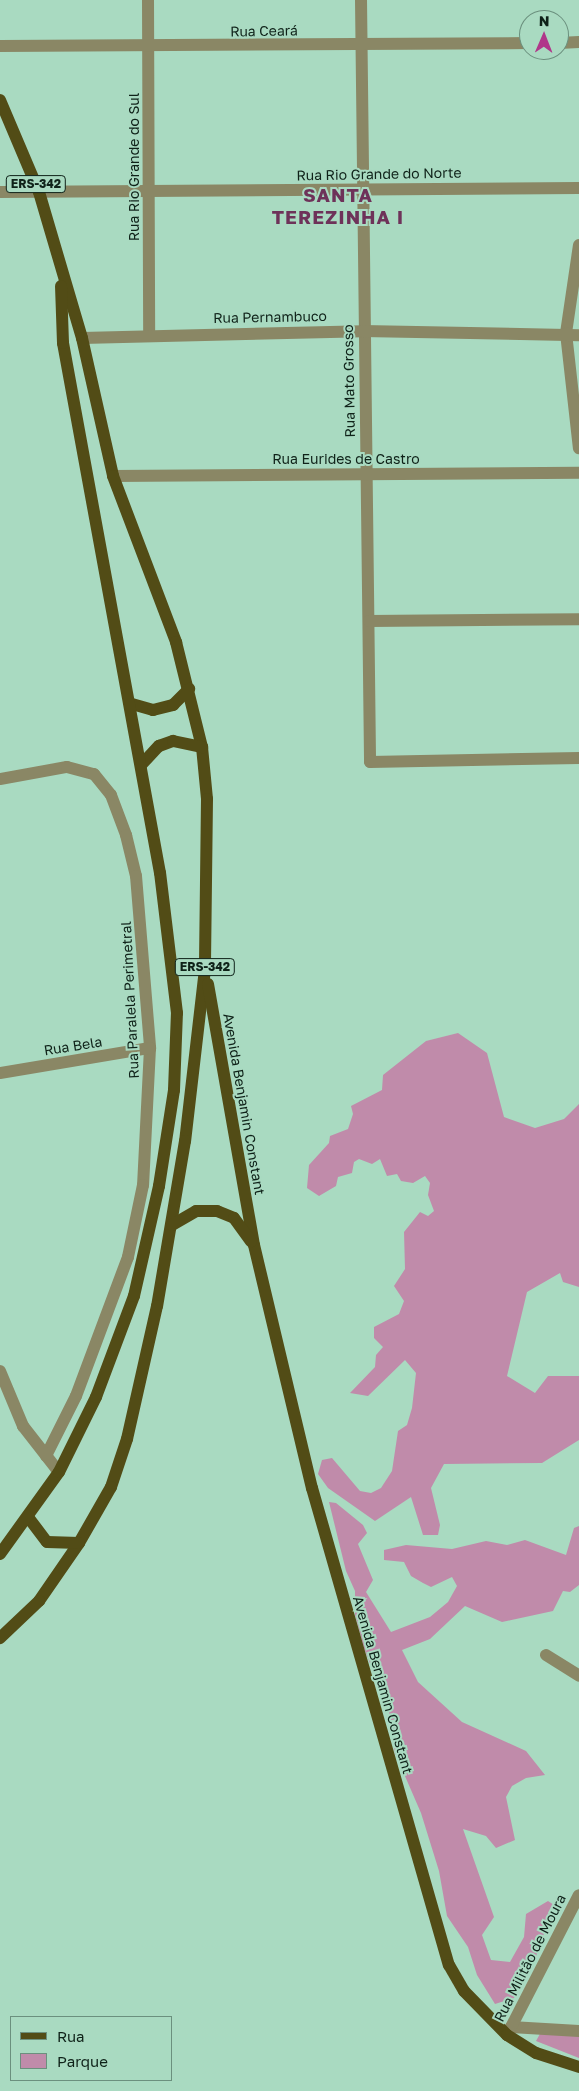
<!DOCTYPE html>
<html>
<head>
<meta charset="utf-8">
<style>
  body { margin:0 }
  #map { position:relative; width:579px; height:2091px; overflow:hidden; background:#a9dac1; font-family:"Golos Text",sans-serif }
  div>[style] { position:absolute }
  .green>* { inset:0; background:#c08baa }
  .minor>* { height:12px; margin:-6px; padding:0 6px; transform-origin:6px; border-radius:6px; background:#8a8765 }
  .major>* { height:12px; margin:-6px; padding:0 6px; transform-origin:6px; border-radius:6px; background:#524c16 }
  span { translate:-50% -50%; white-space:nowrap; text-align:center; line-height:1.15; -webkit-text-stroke:4px #a9dac1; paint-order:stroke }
  .shield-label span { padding:1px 4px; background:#a9dac1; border:1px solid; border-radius:4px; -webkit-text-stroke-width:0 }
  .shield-label { font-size:12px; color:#0f2219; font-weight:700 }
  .street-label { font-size:14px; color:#0f2219 }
  .district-label { font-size:19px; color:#6e3259; font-weight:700; letter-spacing:1px }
  .legend { position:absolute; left:10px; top:2016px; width:162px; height:65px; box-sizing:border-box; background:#a9dac1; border:1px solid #6b907e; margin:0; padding:6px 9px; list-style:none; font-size:15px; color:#0f2219 }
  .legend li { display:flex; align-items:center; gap:10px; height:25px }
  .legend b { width:25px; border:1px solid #6b907e }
  .north { position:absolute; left:519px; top:10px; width:50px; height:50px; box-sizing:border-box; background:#a9dac1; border:1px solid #6b907e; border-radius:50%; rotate:1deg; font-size:14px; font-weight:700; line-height:20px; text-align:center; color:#0f2219 }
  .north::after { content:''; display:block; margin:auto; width:18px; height:22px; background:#b0378a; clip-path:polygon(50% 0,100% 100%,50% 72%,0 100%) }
</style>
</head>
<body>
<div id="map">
  <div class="green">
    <div style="clip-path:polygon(458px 1033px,487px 1053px,504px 1117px,535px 1128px,564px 1119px,579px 1104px,579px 1287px,563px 1282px,560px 1273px,527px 1292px,507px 1376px,535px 1393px,548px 1376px,579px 1376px,579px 1440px,542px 1463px,444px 1464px,431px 1488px,440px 1525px,438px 1535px,423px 1535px,411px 1497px,375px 1521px,328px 1488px,318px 1474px,322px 1460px,332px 1458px,360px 1491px,371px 1493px,381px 1488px,392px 1471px,398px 1431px,407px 1425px,412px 1408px,416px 1373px,405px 1360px,368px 1396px,350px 1393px,375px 1367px,376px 1355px,383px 1347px,374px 1338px,374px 1327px,399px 1314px,404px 1301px,394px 1286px,405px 1269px,404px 1232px,420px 1212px,428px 1216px,434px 1211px,428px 1195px,430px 1183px,425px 1176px,413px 1183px,401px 1181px,397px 1174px,387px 1176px,380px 1159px,372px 1164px,359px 1159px,354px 1162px,352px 1173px,338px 1177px,336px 1186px,319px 1196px,307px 1188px,309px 1165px,329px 1143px,330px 1136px,348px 1129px,353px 1114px,351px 1106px,382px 1090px,383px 1075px,426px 1041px)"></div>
    <div style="clip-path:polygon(329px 1502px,336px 1503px,363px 1525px,367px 1533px,358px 1544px,373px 1580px,366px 1592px,391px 1632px,430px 1617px,448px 1602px,457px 1586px,452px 1577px,431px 1587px,423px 1583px,411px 1576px,404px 1562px,384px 1560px,384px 1550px,406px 1545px,452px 1549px,486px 1541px,507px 1545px,525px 1540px,566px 1555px,574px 1528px,579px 1526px,579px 1585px,570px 1592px,563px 1591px,553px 1611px,502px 1622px,465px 1606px,430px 1639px,402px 1650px,418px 1682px,462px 1722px,526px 1751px,545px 1775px,526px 1778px,512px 1786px,506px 1797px,515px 1840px,496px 1848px,486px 1836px,463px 1829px,494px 1917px,482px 1935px,491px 1960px,510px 1962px,524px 1937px,526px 1914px,548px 1901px,560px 1909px,547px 1925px,534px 1962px,514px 1998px,495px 2004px,477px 1975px,468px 1947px,447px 1916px,439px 1871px,421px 1813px,395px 1753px,389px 1712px,364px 1648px,355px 1614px,355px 1591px,346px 1571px)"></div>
    <div style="clip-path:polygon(541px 2032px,579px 2036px,579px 2058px,536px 2041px)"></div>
  </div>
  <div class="minor">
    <div style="left:148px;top:0;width:334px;rotate:89.8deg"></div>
    <div style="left:361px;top:0;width:762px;rotate:89.32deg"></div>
    <div style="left:370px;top:762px;width:209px;rotate:-1.1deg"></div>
    <div style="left:559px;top:43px;width:20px;rotate:-3deg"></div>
    <div style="left:0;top:46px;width:529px;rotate:-0.32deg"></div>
    <div style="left:0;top:192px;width:579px;rotate:-0.4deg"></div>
    <div style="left:579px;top:245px;width:89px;rotate:98.4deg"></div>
    <div style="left:566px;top:333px;width:116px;rotate:83.6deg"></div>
    <div style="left:82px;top:338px;width:281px;rotate:-1.4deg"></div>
    <div style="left:363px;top:331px;width:216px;rotate:1.1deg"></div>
    <div style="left:113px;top:476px;width:466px;rotate:-0.4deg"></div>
    <div style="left:369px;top:621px;width:210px;rotate:-0.5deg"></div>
    <div style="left:0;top:779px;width:68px;rotate:-10.2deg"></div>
    <div style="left:67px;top:767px;width:28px;rotate:15deg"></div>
    <div style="left:94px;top:774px;width:27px;rotate:51deg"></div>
    <div style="left:111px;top:795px;width:43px;rotate:69.4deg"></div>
    <div style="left:126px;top:835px;width:42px;rotate:76.3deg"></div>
    <div style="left:136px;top:876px;width:173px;rotate:85.3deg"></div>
    <div style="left:150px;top:1048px;width:137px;rotate:92.9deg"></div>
    <div style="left:143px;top:1185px;width:74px;rotate:101.8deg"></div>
    <div style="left:128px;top:1257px;width:148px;rotate:110.5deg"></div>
    <div style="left:76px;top:1396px;width:67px;rotate:116.6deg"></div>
    <div style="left:0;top:1073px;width:152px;rotate:-9.5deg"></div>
    <div style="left:0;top:1371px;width:60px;rotate:67.3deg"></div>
    <div style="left:23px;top:1426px;width:58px;rotate:52deg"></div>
    <div style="left:546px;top:1655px;width:39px;rotate:32deg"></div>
    <div style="left:511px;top:2027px;width:68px;rotate:3.4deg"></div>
    <div style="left:507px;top:2035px;width:157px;rotate:-62.8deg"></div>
  </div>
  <div class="major">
    <div style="left:0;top:100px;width:100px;rotate:67deg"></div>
    <div style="left:39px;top:192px;width:152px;rotate:73.6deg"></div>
    <div style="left:82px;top:338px;width:141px;rotate:77.3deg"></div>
    <div style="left:113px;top:476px;width:178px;rotate:69.2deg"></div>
    <div style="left:176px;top:642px;width:108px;rotate:76.1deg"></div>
    <div style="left:202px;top:747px;width:52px;rotate:84.5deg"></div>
    <div style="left:207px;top:799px;width:170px;rotate:90.7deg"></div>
    <div style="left:205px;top:969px;width:173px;rotate:96.6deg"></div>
    <div style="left:185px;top:1141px;width:167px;rotate:99.6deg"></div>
    <div style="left:157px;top:1306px;width:136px;rotate:102.7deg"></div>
    <div style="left:127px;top:1439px;width:51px;rotate:108.4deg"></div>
    <div style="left:111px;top:1487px;width:64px;rotate:119.7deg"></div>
    <div style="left:79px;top:1543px;width:70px;rotate:124.6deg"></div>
    <div style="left:39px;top:1601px;width:54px;rotate:136.5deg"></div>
    <div style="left:132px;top:704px;width:22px;rotate:16deg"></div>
    <div style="left:153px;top:710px;width:21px;rotate:-14deg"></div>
    <div style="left:173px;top:705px;width:23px;rotate:-45deg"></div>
    <div style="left:142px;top:764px;width:25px;rotate:-47deg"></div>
    <div style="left:159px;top:746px;width:15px;rotate:-20deg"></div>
    <div style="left:173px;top:741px;width:30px;rotate:12deg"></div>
    <div style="left:208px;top:984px;width:265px;rotate:80deg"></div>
    <div style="left:254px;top:1245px;width:250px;rotate:76.6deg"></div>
    <div style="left:312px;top:1488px;width:496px;rotate:74deg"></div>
    <div style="left:449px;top:1965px;width:30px;rotate:60deg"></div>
    <div style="left:464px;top:1991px;width:62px;rotate:45.7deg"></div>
    <div style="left:507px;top:2035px;width:34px;rotate:32deg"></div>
    <div style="left:536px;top:2053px;width:45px;rotate:18deg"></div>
    <div style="left:172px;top:1225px;width:28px;rotate:-30deg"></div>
    <div style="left:196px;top:1211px;width:21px"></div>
    <div style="left:217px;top:1211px;width:18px;rotate:22deg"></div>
    <div style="left:234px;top:1218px;width:29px;rotate:54deg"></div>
    <div style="left:28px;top:1517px;width:31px;rotate:53deg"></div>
    <div style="left:47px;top:1542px;width:32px;rotate:2deg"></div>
    <div style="left:0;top:1554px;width:101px;rotate:-54.3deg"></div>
    <div style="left:59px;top:1472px;width:84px;rotate:-63.7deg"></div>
    <div style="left:96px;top:1397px;width:108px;rotate:-69.4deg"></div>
    <div style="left:134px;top:1296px;width:113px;rotate:-77.2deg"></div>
    <div style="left:159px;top:1186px;width:97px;rotate:-81.1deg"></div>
    <div style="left:174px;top:1090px;width:77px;rotate:-87.8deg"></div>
    <div style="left:177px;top:1013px;width:141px;rotate:-96.9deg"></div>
    <div style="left:160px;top:873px;width:539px;rotate:-100.37deg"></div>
    <div style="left:63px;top:343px;width:57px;rotate:-92deg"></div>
  </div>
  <div class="shield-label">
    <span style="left:36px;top:184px">ERS-342</span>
    <span style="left:205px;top:967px">ERS-342</span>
  </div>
  <div class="street-label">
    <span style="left:264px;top:31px;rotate:-1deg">Rua Ceará</span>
    <span style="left:134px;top:167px;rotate:-90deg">Rua Rio Grande do Sul</span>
    <span style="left:379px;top:174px;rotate:-1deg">Rua Rio Grande do Norte</span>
    <span style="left:270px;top:317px;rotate:-1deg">Rua Pernambuco</span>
    <span style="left:349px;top:381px;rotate:-91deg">Rua Mato Grosso</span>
    <span style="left:346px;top:459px">Rua Eurides de Castro</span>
    <span style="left:130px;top:1000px;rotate:-93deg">Rua Paralela Perimetral</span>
    <span style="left:73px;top:1046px;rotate:-9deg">Rua Bela</span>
    <span style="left:244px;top:1104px;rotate:80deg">Avenida Benjamin Constant</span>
    <span style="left:383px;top:1685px;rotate:74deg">Avenida Benjamin Constant</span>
    <span style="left:530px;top:1958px;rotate:-63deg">Rua Militão de Moura</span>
  </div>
  <div class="district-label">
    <span style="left:338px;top:206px">SANTA<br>TEREZINHA I</span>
  </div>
  <ul class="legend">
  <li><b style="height:6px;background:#524c16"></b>Rua</li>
  <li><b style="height:14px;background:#c08baa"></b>Parque</li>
  </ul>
  <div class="north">N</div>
</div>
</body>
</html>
